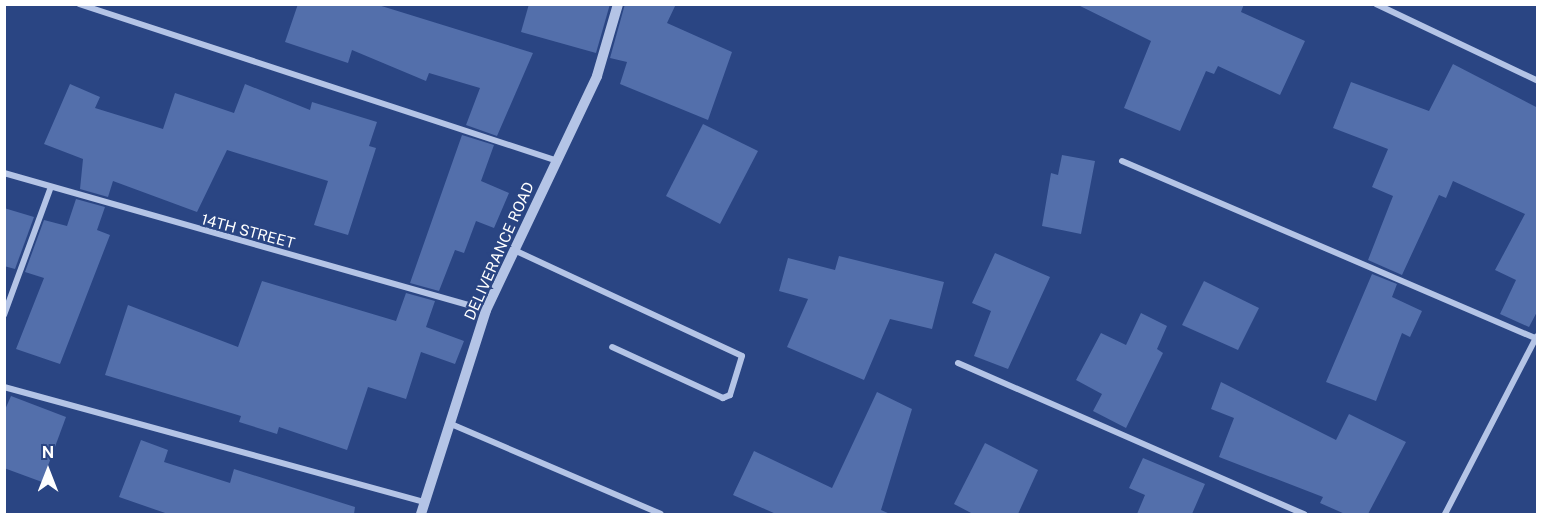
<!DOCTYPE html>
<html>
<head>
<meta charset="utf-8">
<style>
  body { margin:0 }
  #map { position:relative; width:1542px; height:519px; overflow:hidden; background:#2a4583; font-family:"Public Sans",sans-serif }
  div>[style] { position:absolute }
  .building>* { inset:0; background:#536fab }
  .minor>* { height:6px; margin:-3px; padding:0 3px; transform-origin:3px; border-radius:3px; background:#b4c4e6 }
  .tertiary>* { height:10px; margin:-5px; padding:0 5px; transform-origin:5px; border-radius:5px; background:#b4c4e6 }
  span { translate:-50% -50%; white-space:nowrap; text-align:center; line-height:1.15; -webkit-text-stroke:4.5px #2a4583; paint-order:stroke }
  .street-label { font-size:15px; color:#fff }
  .frame { position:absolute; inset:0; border:6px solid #fff; pointer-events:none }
  .north { position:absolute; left:18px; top:441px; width:60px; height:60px; -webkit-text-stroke:4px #2a4583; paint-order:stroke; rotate:0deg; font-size:16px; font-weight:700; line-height:24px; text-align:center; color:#fff }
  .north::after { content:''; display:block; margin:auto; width:21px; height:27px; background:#fff; clip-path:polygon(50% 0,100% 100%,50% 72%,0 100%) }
</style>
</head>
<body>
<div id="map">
  <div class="building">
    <div style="clip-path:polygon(298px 4px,375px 4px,533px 53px,497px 136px,466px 125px,480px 88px,429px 73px,426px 81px,352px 50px,348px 63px,285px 42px)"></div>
    <div style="clip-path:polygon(529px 4px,610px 4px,596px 53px,521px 32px)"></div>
    <div style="clip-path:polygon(625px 4px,676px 4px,667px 23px,732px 52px,708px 120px,620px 84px,627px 62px,610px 58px)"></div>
    <div style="clip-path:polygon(1076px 4px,1244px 4px,1241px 12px,1305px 41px,1280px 95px,1218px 66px,1214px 74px,1206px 71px,1180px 131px,1124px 108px,1151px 41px)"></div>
    <div style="clip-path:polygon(1453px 64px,1538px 108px,1538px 310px,1529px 327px,1500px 314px,1516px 280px,1495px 270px,1525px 214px,1453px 181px,1446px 198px,1439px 195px,1402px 275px,1368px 260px,1393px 196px,1372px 187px,1388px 149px,1333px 128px,1351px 82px,1429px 111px)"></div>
    <div style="clip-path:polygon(70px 84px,100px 97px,95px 108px,163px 129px,175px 93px,234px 113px,245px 84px,310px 110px,312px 102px,377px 122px,369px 146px,376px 148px,348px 235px,314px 225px,328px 181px,227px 150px,197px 212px,113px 181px,108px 197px,80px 189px,83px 159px,44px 144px)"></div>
    <div style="clip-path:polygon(703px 124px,758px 151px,720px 224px,666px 196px)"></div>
    <div style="clip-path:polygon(462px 135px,494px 145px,481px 181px,509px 193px,494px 228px,476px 221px,464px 253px,455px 250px,439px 291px,410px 283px)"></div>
    <div style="clip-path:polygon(1062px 155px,1095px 161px,1081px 234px,1042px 226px,1051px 173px,1058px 175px)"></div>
    <div style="clip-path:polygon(76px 199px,105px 207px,97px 230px,110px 235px,60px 364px,16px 349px,44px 278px,25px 272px,44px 220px,67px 226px)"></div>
    <div style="clip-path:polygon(4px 208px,34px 217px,15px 269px,4px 266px)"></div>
    <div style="clip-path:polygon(995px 253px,1050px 277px,1008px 369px,974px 356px,991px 311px,972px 303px)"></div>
    <div style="clip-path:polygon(839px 256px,944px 282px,932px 329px,890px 319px,864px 380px,787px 347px,808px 299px,779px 291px,788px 258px,835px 270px)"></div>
    <div style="clip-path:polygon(1372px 274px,1397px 284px,1392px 297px,1422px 311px,1410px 337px,1402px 333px,1376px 401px,1326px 382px)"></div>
    <div style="clip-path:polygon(262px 281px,396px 321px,406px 293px,435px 301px,426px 327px,464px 341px,455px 364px,421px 352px,406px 399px,368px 387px,347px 450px,279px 427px,277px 434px,239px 422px,241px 416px,105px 375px,128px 305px,238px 347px)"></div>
    <div style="clip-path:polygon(1204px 281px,1259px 308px,1238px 350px,1182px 325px)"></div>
    <div style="clip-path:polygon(1141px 313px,1167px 326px,1157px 349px,1163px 353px,1126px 428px,1093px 411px,1102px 394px,1076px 380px,1101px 333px,1126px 345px)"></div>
    <div style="clip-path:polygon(1221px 382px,1336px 440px,1349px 414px,1406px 442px,1368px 514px,1345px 514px,1320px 503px,1323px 497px,1219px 457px,1234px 418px,1211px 409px)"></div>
    <div style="clip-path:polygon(877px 392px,912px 409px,881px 510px,890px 514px,776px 514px,733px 495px,754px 451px,832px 488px)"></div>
    <div style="clip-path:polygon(11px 396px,66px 417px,42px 482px,4px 468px,4px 412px)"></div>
    <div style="clip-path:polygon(141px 440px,168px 450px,164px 462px,230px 483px,234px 469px,355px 507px,354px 514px,168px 514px,119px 497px)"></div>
    <div style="clip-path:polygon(985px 443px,1038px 470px,1018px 514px,973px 514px,954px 504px)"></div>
    <div style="clip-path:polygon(1143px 458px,1205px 484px,1192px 514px,1137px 514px,1145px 495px,1129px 488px)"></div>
  </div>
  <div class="minor">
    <div style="left:79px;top:4px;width:501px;rotate:18.15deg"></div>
    <div style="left:1376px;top:4px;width:179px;rotate:25.4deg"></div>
    <div style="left:1122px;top:161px;width:452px;rotate:23.2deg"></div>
    <div style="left:4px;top:173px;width:501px;rotate:15.87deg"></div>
    <div style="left:514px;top:250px;width:251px;rotate:24.9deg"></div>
    <div style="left:742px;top:356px;width:41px;rotate:107.1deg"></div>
    <div style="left:730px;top:395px;width:8px;rotate:157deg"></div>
    <div style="left:723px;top:398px;width:122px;rotate:-155.3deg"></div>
    <div style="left:4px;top:315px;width:134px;rotate:-69.9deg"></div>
    <div style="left:958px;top:363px;width:378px;rotate:23.6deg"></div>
    <div style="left:4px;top:387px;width:435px;rotate:15.3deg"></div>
    <div style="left:451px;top:424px;width:228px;rotate:23.2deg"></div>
    <div style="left:1445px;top:514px;width:200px;rotate:-62.7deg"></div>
  </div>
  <div class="tertiary">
    <div style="left:421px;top:514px;width:214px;rotate:-72.3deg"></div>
    <div style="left:486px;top:310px;width:259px;rotate:-64.6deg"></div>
    <div style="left:597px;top:76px;width:75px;rotate:-73.7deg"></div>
  </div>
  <div class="street-label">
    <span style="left:248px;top:231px;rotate:15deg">14TH STREET</span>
    <span style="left:499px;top:251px;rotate:-66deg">DELIVERANCE ROAD</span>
  </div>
  <div class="frame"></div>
  <div class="north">N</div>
</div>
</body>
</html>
